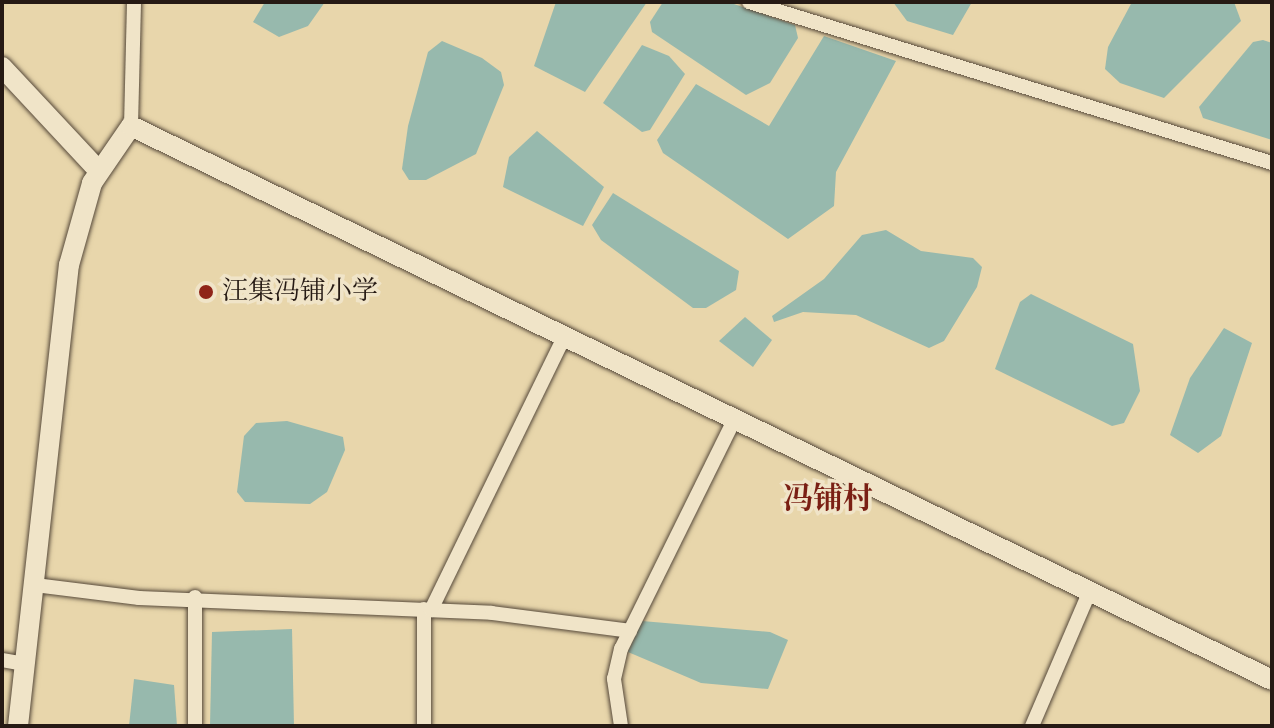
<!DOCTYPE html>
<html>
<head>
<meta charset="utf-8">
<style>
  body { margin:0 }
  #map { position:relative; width:1274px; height:728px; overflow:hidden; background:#e8d6ab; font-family:"Libre Bodoni","Noto Serif SC",serif }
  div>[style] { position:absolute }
  .water>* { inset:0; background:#97b9ad }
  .roads { filter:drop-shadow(0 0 2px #56493a) drop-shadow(0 0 2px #56493a) }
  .street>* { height:14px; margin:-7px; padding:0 7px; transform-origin:7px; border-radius:7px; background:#f0e4c8 }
  .secondary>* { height:20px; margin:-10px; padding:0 10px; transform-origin:10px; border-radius:10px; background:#f0e4c8 }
  .dots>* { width:22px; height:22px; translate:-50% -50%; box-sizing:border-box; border:4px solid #f0e4c8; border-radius:50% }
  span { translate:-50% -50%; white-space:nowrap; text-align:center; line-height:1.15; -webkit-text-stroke:7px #f0e4c8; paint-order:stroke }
  .poi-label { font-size:26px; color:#261a14 }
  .left { translate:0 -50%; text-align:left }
  .quarter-label { font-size:30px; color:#7a1f14; font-weight:700 }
  .frame { position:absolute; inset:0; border:4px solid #261a14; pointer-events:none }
</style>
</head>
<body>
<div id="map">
  <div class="water">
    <div style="clip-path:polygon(265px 2px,325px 2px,308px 26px,279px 37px,253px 22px)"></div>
    <div style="clip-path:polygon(556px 2px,647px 2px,585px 92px,534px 66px)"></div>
    <div style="clip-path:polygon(663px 2px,728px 2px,795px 25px,798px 38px,770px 83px,746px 95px,652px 32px,650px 22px)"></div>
    <div style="clip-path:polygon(893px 2px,972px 2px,953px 35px,907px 21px)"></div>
    <div style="clip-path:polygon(1132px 2px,1234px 2px,1241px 21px,1164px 98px,1120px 83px,1105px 69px,1108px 47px)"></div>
    <div style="clip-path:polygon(824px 36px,896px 61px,836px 172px,834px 206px,788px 239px,663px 153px,657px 140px,696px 84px,769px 126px)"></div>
    <div style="clip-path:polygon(1263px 40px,1272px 43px,1272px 140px,1203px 118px,1199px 107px,1253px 42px)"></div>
    <div style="clip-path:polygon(442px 41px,482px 58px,501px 72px,504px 85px,476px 154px,426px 180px,409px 180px,402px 169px,408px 126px,428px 52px)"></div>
    <div style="clip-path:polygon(642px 45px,669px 56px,685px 74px,650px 130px,642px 132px,603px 103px)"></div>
    <div style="clip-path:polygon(537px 131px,604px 187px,583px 226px,503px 187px,509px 157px)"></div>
    <div style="clip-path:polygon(613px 193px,739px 271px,736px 290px,706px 308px,693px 308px,601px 240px,592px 225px)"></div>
    <div style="clip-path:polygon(886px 230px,921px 251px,973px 258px,982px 267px,977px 287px,944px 341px,929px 348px,856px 315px,803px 312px,774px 322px,772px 316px,824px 279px,862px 235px)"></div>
    <div style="clip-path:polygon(1031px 294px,1133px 344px,1140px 391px,1124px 423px,1112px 426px,995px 369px,1020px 302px)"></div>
    <div style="clip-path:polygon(745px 317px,772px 340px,753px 367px,719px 341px)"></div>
    <div style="clip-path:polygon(1224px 328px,1252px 343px,1221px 436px,1198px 453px,1170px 435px,1190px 378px)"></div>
    <div style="clip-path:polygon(287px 421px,343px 437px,345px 450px,327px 492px,310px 504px,245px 502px,237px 492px,244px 436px,256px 423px)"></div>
    <div style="clip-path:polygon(642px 621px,770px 632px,788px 640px,768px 689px,701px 683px,628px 652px)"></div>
    <div style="clip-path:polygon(292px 629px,294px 726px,210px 726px,212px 632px)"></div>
    <div style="clip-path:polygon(134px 679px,174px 685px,177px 726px,129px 726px)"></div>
  </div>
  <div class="roads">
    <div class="street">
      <div style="left:749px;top:2px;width:547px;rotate:17.11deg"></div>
      <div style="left:131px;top:126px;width:124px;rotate:-88.6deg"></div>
      <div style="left:35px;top:585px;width:105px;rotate:7.1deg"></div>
      <div style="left:139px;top:598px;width:353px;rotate:2.4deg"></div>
      <div style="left:492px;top:613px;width:139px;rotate:7.4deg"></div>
      <div style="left:424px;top:609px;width:117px;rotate:90deg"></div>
      <div style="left:431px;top:610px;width:301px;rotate:-64deg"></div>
      <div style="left:2px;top:660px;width:23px;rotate:10deg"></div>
      <div style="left:195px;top:726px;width:129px;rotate:-90deg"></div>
      <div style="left:621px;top:726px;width:48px;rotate:-98.5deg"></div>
      <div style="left:614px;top:679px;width:31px;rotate:-77deg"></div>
      <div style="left:621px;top:649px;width:253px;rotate:-63.7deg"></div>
      <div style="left:1032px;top:726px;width:145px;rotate:-66.8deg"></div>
    </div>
    <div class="secondary">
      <div style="left:2px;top:67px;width:141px;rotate:47deg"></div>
      <div style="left:18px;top:726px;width:464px;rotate:-83.7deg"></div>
      <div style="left:69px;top:265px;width:85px;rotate:-74.3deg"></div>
      <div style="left:92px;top:183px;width:69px;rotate:-55.6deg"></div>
      <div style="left:131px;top:126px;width:1268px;rotate:25.9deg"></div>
    </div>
  </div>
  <div class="dots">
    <div style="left:206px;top:292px;background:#8f2418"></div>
  </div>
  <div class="poi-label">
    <span class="left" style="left:222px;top:292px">汪集冯铺小学</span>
  </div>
  <div class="quarter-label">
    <span style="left:828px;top:499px">冯铺村</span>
  </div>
  <div class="frame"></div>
</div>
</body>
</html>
